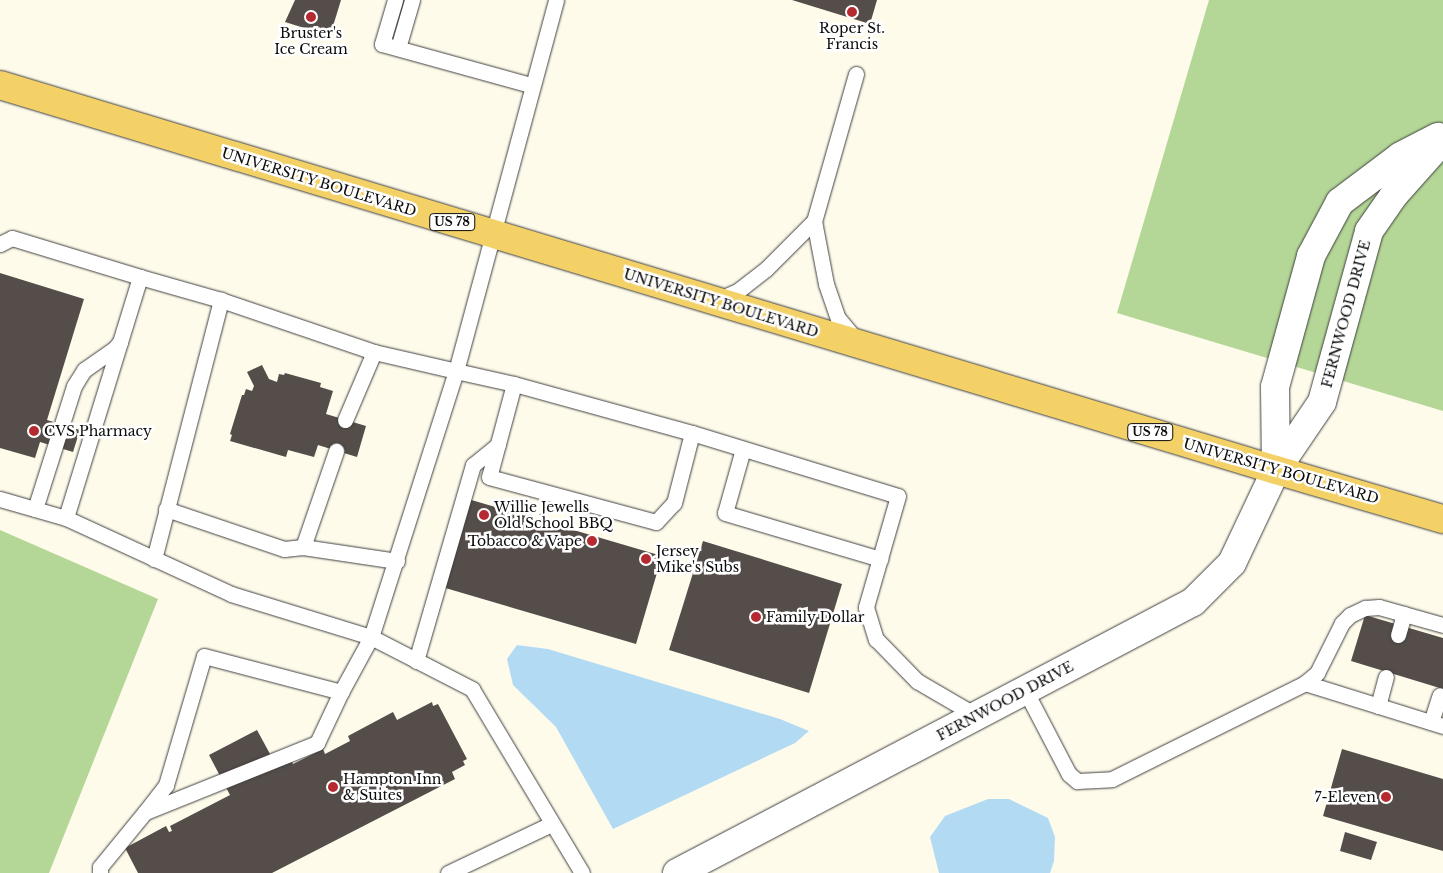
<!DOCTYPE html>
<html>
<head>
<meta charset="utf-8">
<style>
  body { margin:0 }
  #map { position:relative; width:1443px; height:873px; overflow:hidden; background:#fefbeb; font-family:"Libre Baskerville",serif }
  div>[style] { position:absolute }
  .forest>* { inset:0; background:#b4d797 }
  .water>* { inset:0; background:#b2dbf3 }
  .building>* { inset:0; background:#544d49 }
  .roads { filter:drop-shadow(0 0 1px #3f3f3f) drop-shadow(0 0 1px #3f3f3f) }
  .lane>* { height:15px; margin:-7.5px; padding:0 7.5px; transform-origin:7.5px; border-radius:7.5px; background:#fff }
  .street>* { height:28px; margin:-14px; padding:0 14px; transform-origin:14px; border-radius:14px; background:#fff }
  .primary>* { height:28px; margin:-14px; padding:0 14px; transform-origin:14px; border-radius:14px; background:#f3d167 }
  .dots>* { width:14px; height:14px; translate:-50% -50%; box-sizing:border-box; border:2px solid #fff; border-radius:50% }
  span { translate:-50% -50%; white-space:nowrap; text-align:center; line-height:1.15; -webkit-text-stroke:5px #fff; paint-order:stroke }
  .shield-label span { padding:1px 4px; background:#fff; border:1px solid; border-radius:4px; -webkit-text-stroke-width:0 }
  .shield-label { font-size:12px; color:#0c0c0c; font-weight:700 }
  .poi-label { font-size:14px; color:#0c0c0c }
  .left { translate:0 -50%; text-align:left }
  .right { translate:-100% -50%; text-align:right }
  .street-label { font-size:14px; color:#0c0c0c }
</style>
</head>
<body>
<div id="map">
  <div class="forest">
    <div style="clip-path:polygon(1209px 0,1443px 0,1443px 411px,1117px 313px)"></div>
    <div style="clip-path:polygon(0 530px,158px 599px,49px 873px,0 873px)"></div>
  </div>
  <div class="water">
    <div style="clip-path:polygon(517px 645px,548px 649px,780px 719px,809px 731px,795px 743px,613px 829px,556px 727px,513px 685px,507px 659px)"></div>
    <div style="clip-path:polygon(988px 799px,1009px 799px,1048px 818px,1055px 837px,1054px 861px,1050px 873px,939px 873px,930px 837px,945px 816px)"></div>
  </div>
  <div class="building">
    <div style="clip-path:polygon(295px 0,341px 0,330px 36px,285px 22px)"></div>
    <div style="clip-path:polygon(792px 0,877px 0,870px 24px)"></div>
    <div style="clip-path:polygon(0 273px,84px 299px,47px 420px,80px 430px,73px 452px,40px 442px,35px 458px,0 448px)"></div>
    <div style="clip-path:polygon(262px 365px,269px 379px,277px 382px,279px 374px,284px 375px,285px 373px,321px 383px,320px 387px,333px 391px,326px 414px,366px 426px,357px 457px,318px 445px,314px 457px,288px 450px,286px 457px,230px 441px,232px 435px,230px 434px,242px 395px,244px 395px,246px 389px,252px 391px,254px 386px,247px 372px)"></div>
    <div style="clip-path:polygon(468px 499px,662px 556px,636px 644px,442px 587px)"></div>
    <div style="clip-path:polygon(703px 541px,842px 584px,809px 693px,669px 650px)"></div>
    <div style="clip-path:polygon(1365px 615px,1443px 638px,1443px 689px,1351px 661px)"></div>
    <div style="clip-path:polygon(432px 702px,433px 706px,438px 704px,467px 759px,463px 761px,465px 765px,452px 772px,455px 779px,272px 873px,138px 873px,125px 848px,166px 826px,169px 832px,172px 831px,170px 826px,230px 795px,209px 755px,257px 730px,276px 765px,290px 758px,293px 764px,323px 749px,325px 754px,350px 741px,348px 736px,393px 712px,397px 720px)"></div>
    <div style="clip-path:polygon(1342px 749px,1443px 779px,1443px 851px,1323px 816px)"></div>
    <div style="clip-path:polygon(1345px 832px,1377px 842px,1371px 860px,1340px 851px)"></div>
  </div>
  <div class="roads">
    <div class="lane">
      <div style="left:395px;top:0;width:46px;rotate:106.5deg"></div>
      <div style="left:382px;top:44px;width:155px;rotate:15.4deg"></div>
      <div style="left:398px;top:48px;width:50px;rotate:-73.7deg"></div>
      <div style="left:856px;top:74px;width:153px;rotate:105.9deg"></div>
      <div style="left:814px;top:221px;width:64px;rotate:79.2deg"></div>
      <div style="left:826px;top:284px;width:36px;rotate:71deg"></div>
      <div style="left:838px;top:318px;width:30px;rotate:50deg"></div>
      <div style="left:0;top:244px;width:13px;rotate:-27deg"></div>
      <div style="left:12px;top:238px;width:134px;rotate:16.9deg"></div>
      <div style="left:140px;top:277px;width:252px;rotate:107.1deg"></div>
      <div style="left:140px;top:277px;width:84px;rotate:15.9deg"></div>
      <div style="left:221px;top:300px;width:162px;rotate:18.8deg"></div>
      <div style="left:374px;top:352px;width:84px;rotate:13deg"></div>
      <div style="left:456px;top:371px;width:279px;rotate:107.7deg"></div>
      <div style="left:371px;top:637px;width:114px;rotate:27.2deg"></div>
      <div style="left:472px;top:689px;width:214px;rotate:59.1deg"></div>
      <div style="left:717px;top:300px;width:24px;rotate:-24deg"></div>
      <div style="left:739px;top:290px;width:34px;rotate:-38deg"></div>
      <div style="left:766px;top:269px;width:68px;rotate:-45deg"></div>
      <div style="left:514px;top:384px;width:96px;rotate:105deg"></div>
      <div style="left:489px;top:477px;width:173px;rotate:15.1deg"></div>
      <div style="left:656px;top:522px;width:26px;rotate:-47deg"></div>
      <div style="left:674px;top:503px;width:72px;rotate:-75.6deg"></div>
      <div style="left:692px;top:433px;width:185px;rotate:-164.6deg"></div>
      <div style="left:514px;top:384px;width:59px;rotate:-167.4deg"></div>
      <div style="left:456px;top:371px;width:384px;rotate:-74.9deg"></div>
      <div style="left:345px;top:420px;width:74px;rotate:-66.9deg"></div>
      <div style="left:692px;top:433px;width:215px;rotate:17deg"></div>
      <div style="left:898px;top:496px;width:116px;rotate:106.1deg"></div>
      <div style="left:866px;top:607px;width:34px;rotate:73deg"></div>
      <div style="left:876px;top:639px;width:59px;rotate:45.7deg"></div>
      <div style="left:917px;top:681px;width:69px;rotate:30.3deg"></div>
      <div style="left:743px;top:449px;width:66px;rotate:105.7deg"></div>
      <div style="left:725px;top:513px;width:162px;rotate:16.5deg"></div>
      <div style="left:0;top:499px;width:69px;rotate:16.1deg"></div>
      <div style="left:66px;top:518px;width:182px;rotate:24.7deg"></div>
      <div style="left:231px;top:594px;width:146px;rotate:17.1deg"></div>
      <div style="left:371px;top:637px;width:63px;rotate:118.6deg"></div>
      <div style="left:35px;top:509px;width:129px;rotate:-72.4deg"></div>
      <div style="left:74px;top:386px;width:19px;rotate:-58deg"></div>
      <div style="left:84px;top:370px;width:38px;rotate:-35deg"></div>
      <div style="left:115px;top:348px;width:8px;rotate:-50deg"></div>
      <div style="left:166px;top:509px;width:125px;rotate:18.7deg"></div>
      <div style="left:284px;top:549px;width:19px;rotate:-6deg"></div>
      <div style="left:303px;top:547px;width:95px;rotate:8.5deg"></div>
      <div style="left:303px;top:547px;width:102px;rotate:-71deg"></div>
      <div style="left:154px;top:559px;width:268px;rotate:-75.5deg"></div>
      <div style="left:1398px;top:635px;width:22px;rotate:-74deg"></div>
      <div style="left:416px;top:661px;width:204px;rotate:-73.8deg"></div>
      <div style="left:473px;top:465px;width:32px;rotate:-39deg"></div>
      <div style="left:1305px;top:683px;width:145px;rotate:17.3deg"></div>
      <div style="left:1025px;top:690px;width:95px;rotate:62.4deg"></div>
      <div style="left:1069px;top:774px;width:11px;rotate:41deg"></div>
      <div style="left:1077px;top:781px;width:35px;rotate:-3deg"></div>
      <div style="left:1112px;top:779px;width:216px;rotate:-26.4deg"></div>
      <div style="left:1305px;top:683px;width:16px;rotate:-40deg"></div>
      <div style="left:1317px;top:673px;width:56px;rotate:-63.4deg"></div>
      <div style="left:1342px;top:623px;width:11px;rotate:-45deg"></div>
      <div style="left:1350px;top:615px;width:17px;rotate:-25deg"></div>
      <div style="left:1365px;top:608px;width:14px;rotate:-4deg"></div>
      <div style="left:1379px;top:607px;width:66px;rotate:15.7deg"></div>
      <div style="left:1378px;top:706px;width:30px;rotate:-75deg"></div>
      <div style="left:1431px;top:722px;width:28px;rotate:-72deg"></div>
      <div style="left:100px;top:873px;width:6px;rotate:-90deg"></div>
      <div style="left:100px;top:867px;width:71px;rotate:-50.7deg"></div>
      <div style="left:145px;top:812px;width:34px;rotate:-52deg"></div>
      <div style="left:166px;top:785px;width:134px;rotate:-73.6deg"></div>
      <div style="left:204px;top:656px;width:142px;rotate:14.7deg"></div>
      <div style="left:341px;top:692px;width:56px;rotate:115.2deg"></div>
      <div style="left:317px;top:743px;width:185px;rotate:158.1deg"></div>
      <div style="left:448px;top:873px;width:114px;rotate:-25.4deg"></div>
    </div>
    <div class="street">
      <div style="left:1276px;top:470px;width:83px;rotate:-90.7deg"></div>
      <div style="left:1275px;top:387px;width:136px;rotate:-74.6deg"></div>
      <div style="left:1311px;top:256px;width:61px;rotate:-61.8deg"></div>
      <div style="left:1340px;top:202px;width:76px;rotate:-37deg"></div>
      <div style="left:1401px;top:156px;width:42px;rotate:-27.2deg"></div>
      <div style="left:677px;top:873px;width:583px;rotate:-27.71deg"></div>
      <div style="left:1193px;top:602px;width:55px;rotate:-45deg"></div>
      <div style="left:1232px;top:563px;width:103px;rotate:-64.7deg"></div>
      <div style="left:1276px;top:470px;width:82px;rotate:-55.9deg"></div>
      <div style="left:1322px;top:402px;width:177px;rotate:-74.6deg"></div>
      <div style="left:1369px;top:231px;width:44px;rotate:-55.2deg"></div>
      <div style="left:1394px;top:195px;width:74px;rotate:-48.3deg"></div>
    </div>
    <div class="primary">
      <div style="left:0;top:85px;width:1333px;rotate:16.79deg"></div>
      <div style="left:1276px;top:470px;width:174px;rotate:16.4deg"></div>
    </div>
  </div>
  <div class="dots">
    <div style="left:852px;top:12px;background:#b52a31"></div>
    <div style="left:311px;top:17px;background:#b52a31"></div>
    <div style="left:34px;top:431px;background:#b52a31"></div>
    <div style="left:484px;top:515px;background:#b52a31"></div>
    <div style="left:592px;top:541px;background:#b52a31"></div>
    <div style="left:646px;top:559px;background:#b52a31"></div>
    <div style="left:756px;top:617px;background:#b52a31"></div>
    <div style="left:333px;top:787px;background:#b52a31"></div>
    <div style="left:1386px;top:797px;background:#b52a31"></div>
  </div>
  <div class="shield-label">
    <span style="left:452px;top:222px">US 78</span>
    <span style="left:1150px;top:432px">US 78</span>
  </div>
  <div class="poi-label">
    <span style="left:852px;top:36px">Roper St.<br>Francis</span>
    <span style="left:311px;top:41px">Bruster's<br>Ice Cream</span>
    <span class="left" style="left:44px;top:431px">CVS Pharmacy</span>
    <span class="left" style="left:494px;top:515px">Willie Jewells<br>Old School BBQ</span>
    <span class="right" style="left:582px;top:541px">Tobacco &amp; Vape</span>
    <span class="left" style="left:656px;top:559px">Jersey<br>Mike's Subs</span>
    <span class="left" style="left:766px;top:617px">Family Dollar</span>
    <span class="left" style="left:343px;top:787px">Hampton Inn<br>&amp; Suites</span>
    <span class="right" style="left:1376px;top:797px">7-Eleven</span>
  </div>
  <div class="street-label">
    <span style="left:319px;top:182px;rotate:17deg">UNIVERSITY BOULEVARD</span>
    <span style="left:721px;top:303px;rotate:17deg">UNIVERSITY BOULEVARD</span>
    <span style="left:1346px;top:314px;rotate:-75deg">FERNWOOD DRIVE</span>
    <span style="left:1281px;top:471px;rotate:16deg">UNIVERSITY BOULEVARD</span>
    <span style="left:1005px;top:701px;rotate:-28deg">FERNWOOD DRIVE</span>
  </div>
</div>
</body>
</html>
